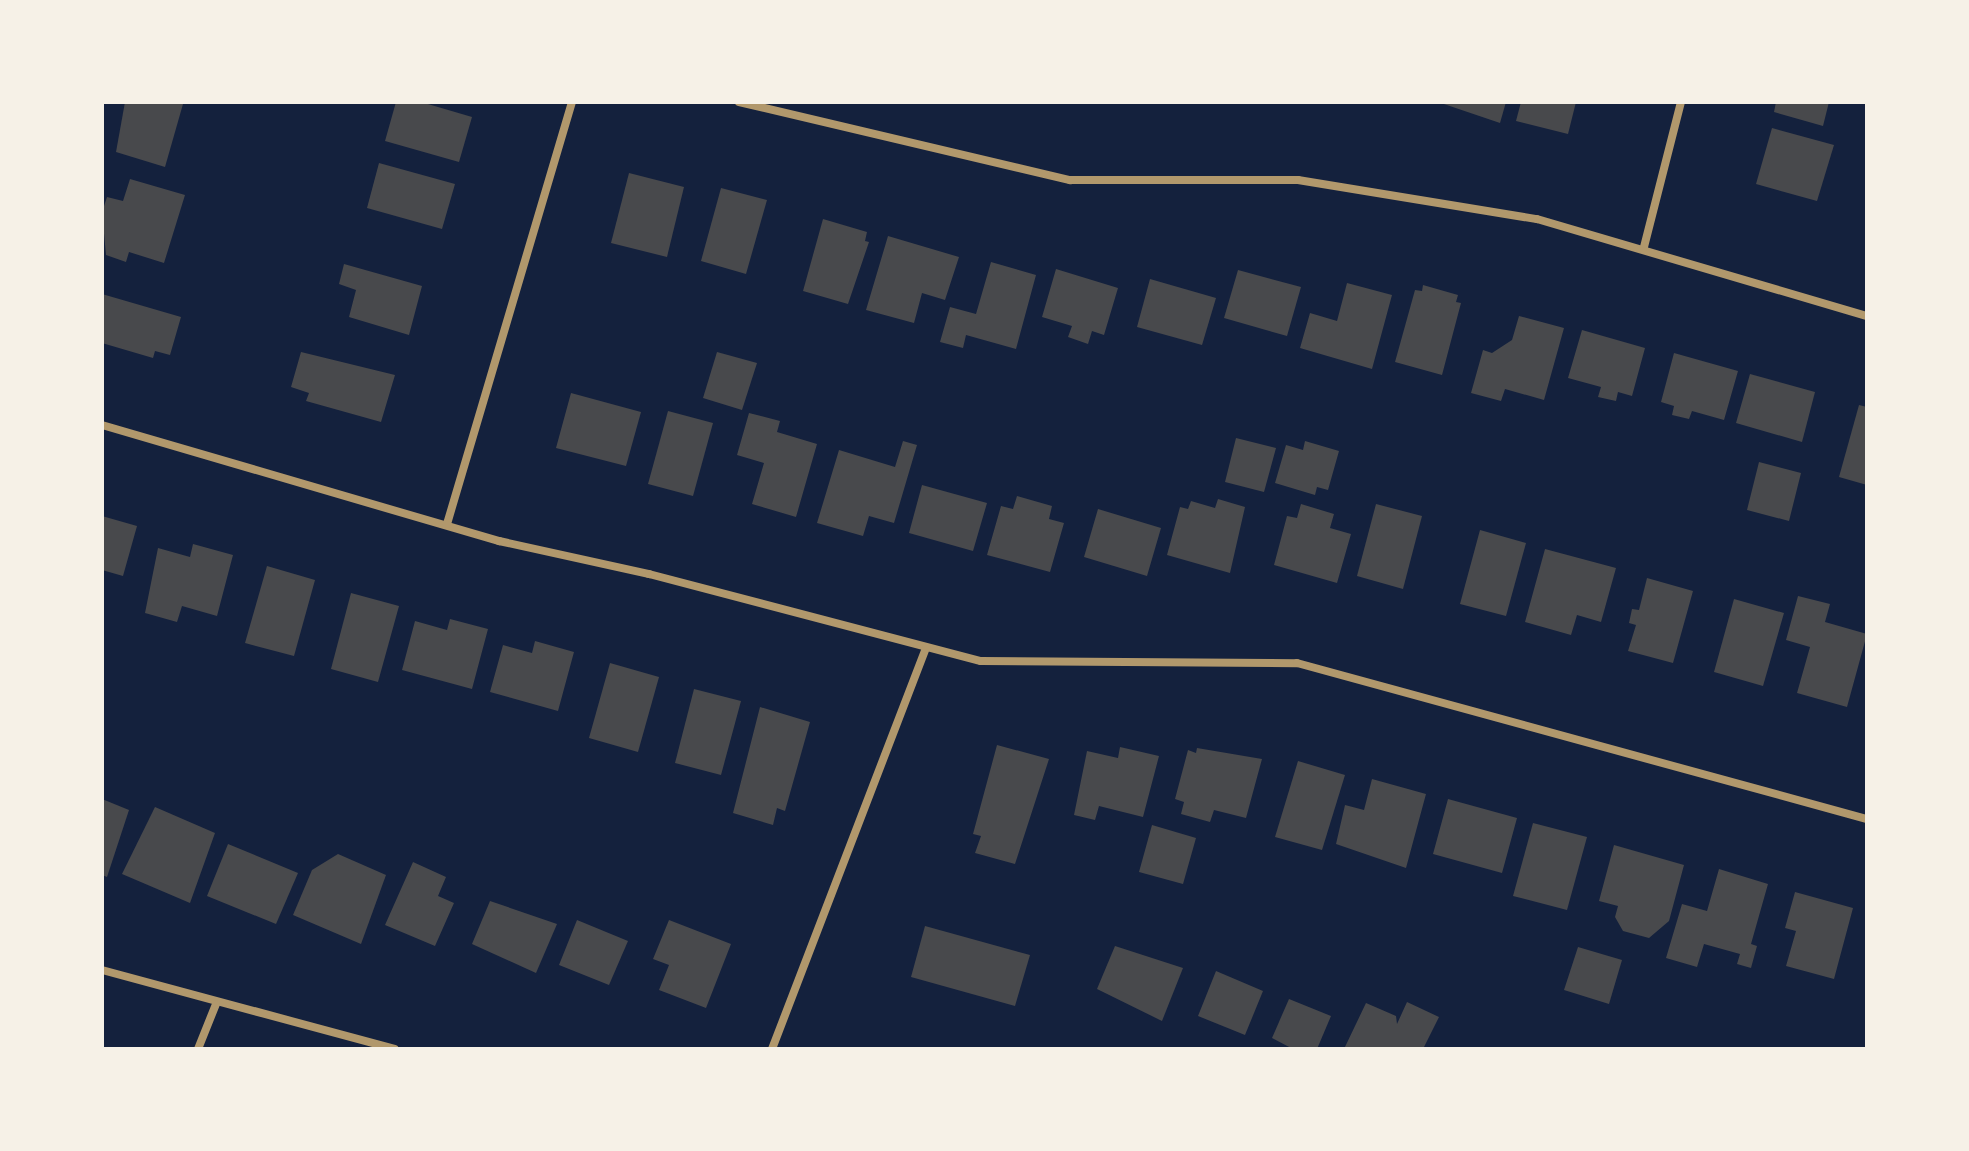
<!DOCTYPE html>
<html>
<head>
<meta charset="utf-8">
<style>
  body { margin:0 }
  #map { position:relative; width:1969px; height:1151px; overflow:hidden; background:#14213d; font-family:"Open Sans",sans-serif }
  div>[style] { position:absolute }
  .building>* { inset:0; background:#48494c }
  .minor>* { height:8px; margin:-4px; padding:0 4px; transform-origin:4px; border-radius:4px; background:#b1986c }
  span { translate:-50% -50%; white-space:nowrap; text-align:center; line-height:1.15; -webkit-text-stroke:8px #f6f1e7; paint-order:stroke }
  .frame { position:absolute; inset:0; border:104px solid #f6f1e7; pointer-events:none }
</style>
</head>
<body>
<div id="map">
  <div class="building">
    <div style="clip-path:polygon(125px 102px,183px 104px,165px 167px,116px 152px)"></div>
    <div style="clip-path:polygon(396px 102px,421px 102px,472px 117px,459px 162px,385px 141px)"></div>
    <div style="clip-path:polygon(1438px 102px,1506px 102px,1500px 123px)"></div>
    <div style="clip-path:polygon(1521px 102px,1576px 102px,1568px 134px,1516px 121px)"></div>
    <div style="clip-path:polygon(1776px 102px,1829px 102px,1823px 126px,1774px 112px)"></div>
    <div style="clip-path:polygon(1772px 128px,1834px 145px,1817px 201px,1756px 184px)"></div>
    <div style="clip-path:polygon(379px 163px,455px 184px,442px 229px,367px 208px)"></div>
    <div style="clip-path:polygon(629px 173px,684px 187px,667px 257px,611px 243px)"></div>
    <div style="clip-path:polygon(130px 179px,185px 195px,164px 263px,129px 252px,126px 262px,106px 255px,102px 212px,107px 197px,123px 201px)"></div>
    <div style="clip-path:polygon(721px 188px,767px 200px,746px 274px,701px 261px)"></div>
    <div style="clip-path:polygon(823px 219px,867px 232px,865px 241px,869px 242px,848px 304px,803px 291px)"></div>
    <div style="clip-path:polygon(888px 236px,959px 257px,945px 300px,922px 293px,914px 323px,866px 310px)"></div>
    <div style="clip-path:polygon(991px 262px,1036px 275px,1016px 349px,966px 335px,963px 348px,940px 342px,950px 307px,976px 314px)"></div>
    <div style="clip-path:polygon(344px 264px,422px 286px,409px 335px,349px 317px,356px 290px,339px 284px)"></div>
    <div style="clip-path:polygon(1056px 269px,1118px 288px,1104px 335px,1092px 331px,1088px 344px,1068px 337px,1072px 326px,1042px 317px)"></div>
    <div style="clip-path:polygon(1238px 270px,1301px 287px,1287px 336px,1224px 318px)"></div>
    <div style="clip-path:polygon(1150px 279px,1216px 298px,1202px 345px,1137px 327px)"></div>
    <div style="clip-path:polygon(1347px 283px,1392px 295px,1372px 369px,1300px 348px,1310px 313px,1337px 321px)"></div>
    <div style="clip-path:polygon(1423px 285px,1458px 295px,1456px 302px,1461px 303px,1442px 375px,1395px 362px,1415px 290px,1422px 291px)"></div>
    <div style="clip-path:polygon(102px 294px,181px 317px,170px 355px,155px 351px,153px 358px,102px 343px)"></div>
    <div style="clip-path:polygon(1519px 316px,1564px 328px,1544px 400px,1505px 389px,1501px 401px,1471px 393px,1483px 350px,1492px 353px,1512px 340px)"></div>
    <div style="clip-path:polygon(1582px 330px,1645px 348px,1632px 396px,1618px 392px,1616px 401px,1598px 397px,1601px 387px,1568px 378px)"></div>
    <div style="clip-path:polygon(301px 352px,395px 375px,381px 422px,306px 401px,309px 393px,291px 387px)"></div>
    <div style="clip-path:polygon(717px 352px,757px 363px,742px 410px,703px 398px)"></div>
    <div style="clip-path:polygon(1674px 353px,1738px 371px,1724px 420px,1692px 411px,1689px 419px,1672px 415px,1674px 406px,1661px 402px)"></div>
    <div style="clip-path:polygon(1750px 374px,1815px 392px,1802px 442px,1736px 423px)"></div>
    <div style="clip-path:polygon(571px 393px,641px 412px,626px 466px,556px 448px)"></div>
    <div style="clip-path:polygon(1859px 405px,1867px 407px,1867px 485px,1839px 477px)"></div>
    <div style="clip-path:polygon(668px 411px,713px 423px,693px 496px,648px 484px)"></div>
    <div style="clip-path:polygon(749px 413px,780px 421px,777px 432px,817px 444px,796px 517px,752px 504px,764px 463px,737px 455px)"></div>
    <div style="clip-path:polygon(1236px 438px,1276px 448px,1264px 492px,1225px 482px)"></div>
    <div style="clip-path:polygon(903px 441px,917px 445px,894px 523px,869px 516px,863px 536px,817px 523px,839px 450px,895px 467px)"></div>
    <div style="clip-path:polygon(1305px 441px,1339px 451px,1328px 490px,1317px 487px,1315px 495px,1275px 483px,1286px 445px,1303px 450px)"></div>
    <div style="clip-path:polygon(1759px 462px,1801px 473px,1789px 521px,1747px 510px)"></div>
    <div style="clip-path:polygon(922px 485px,987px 503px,973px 551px,909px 533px)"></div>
    <div style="clip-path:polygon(1017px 496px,1052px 506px,1049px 519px,1064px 523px,1050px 572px,987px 555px,1001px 506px,1013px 509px)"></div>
    <div style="clip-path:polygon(1218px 499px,1245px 507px,1230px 573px,1167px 555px,1180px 507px,1188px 509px,1191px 501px,1215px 508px)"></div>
    <div style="clip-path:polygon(1301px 504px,1334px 514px,1330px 528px,1351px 534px,1337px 583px,1274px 565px,1287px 516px,1297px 518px)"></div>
    <div style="clip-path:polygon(1376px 504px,1422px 516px,1403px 589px,1357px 576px)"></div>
    <div style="clip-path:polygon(1098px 509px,1161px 528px,1147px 576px,1084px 557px)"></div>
    <div style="clip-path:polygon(102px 516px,137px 526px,123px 576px,102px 570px)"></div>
    <div style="clip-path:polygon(1480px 530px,1526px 543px,1506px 616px,1460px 604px)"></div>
    <div style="clip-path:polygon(193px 544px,233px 555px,217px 616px,182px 606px,177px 622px,145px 613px,158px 548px,190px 557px)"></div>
    <div style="clip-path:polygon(1545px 549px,1616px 568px,1601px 622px,1577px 615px,1571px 635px,1525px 622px)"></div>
    <div style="clip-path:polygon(267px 566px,315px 580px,294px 656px,245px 643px)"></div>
    <div style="clip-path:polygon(1647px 578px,1693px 591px,1673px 663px,1628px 651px,1636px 625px,1629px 623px,1632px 609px,1639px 610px)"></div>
    <div style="clip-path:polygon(351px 593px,399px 606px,378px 682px,331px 669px)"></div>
    <div style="clip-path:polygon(1798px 596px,1830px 604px,1825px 622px,1867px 634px,1847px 707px,1797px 693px,1810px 647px,1786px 640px)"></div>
    <div style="clip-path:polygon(1734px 599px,1784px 613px,1763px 686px,1714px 672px)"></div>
    <div style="clip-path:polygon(450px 619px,488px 629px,472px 689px,402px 670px,415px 621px,447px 630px)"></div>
    <div style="clip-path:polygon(535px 641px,574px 652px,558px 711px,490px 692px,503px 645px,532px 653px)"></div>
    <div style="clip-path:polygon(610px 663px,659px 677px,638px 752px,589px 738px)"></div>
    <div style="clip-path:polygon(694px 689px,741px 701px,721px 775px,675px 763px)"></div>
    <div style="clip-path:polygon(760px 707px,810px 722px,785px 811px,777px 808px,773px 825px,733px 813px)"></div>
    <div style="clip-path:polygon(997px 745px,1049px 759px,1015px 864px,975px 853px,981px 836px,973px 834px)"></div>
    <div style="clip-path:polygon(1120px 747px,1159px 756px,1143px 817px,1099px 806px,1095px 820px,1074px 815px,1087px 751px,1118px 758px)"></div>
    <div style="clip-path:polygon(1197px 748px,1262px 759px,1246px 818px,1214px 810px,1210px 822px,1181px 814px,1184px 802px,1175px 799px,1188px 750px,1196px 753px)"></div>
    <div style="clip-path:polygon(1298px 761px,1345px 775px,1322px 850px,1275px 837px)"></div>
    <div style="clip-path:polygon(1372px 779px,1426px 794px,1406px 868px,1336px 844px,1345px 805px,1364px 810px)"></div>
    <div style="clip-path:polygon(102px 799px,129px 810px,107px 877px,102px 875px)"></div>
    <div style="clip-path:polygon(1448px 799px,1517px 818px,1502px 873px,1433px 854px)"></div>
    <div style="clip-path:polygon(155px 807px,215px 833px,190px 903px,122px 874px)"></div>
    <div style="clip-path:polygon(1533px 823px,1587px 837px,1567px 910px,1513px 896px)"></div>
    <div style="clip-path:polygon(1152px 825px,1196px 838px,1183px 884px,1139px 872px)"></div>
    <div style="clip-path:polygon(228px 844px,298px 873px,276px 924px,207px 896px)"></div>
    <div style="clip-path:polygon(1614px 845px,1684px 865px,1669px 921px,1649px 938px,1623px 931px,1615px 917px,1618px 906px,1599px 901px)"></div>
    <div style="clip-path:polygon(338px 854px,386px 875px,361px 944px,293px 915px,312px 870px)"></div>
    <div style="clip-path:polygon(413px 862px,446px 877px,438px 896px,454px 903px,435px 946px,385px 925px)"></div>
    <div style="clip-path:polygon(1719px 869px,1768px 884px,1751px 944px,1757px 946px,1751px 968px,1737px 964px,1740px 954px,1704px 944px,1697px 967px,1666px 958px,1682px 904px,1707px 911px)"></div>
    <div style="clip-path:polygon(1795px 892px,1853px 908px,1834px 979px,1786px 966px,1796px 931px,1785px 928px)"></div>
    <div style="clip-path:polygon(490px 901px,557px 924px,536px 973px,472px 944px)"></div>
    <div style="clip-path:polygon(577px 920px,628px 941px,609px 985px,559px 965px)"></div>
    <div style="clip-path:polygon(669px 920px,731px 944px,706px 1008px,659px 990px,669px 965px,653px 959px)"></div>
    <div style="clip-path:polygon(925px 926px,1030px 955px,1015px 1006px,911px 977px)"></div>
    <div style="clip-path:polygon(1115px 946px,1183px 968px,1162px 1021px,1097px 989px)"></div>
    <div style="clip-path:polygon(1578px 947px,1622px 960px,1609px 1004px,1564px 990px)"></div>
    <div style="clip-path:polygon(1216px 971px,1263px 991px,1245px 1035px,1198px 1016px)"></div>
    <div style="clip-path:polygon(1289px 999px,1331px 1016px,1317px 1049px,1293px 1049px,1272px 1038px)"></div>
    <div style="clip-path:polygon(1407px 1002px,1439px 1017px,1423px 1049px,1344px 1049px,1366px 1003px,1396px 1016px,1397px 1024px)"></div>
  </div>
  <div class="minor">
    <div style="left:739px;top:102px;width:340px;rotate:13.3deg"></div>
    <div style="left:1070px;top:180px;width:228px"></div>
    <div style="left:1298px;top:180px;width:242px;rotate:9.3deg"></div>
    <div style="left:1537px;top:219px;width:344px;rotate:16.4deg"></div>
    <div style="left:1644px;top:247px;width:150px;rotate:-75.7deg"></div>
    <div style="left:102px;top:425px;width:414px;rotate:16.3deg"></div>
    <div style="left:499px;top:541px;width:154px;rotate:12.4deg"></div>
    <div style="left:649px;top:574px;width:343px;rotate:14.7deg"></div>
    <div style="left:981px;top:661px;width:316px;rotate:0.4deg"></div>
    <div style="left:1297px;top:663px;width:591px;rotate:15.31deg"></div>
    <div style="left:447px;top:524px;width:440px;rotate:-73.5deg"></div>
    <div style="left:102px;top:970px;width:303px;rotate:15.1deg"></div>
    <div style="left:198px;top:1049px;width:48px;rotate:-68.2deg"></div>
    <div style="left:772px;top:1049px;width:430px;rotate:-69deg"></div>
  </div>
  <div class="frame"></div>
</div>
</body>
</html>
